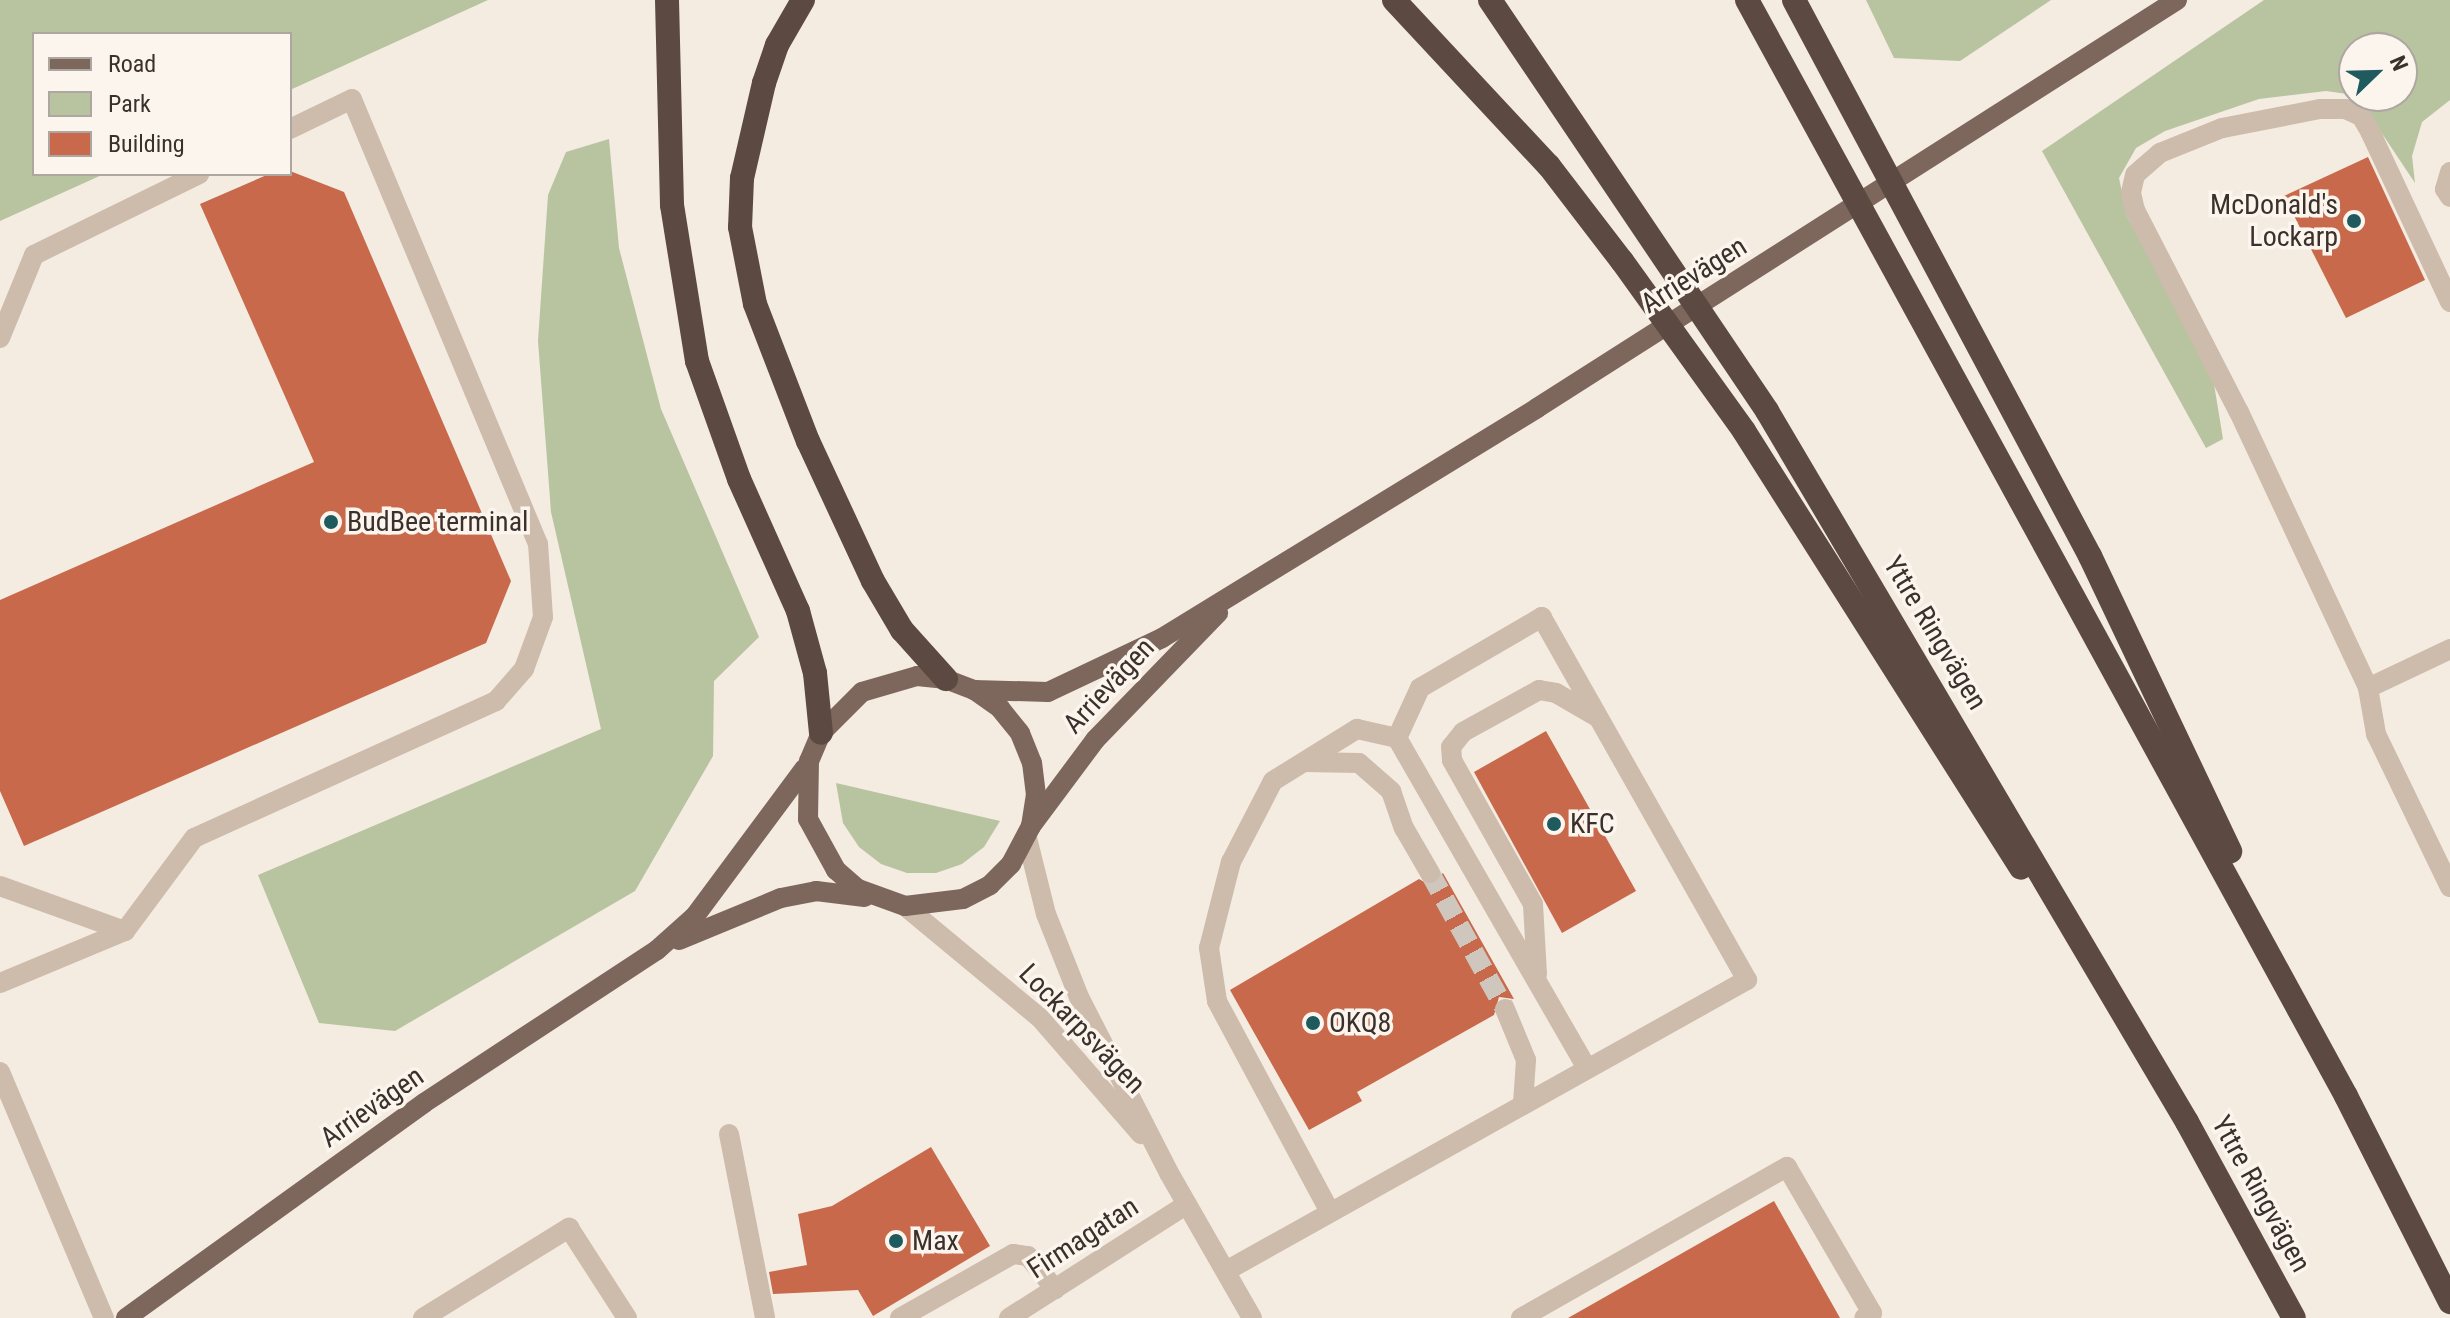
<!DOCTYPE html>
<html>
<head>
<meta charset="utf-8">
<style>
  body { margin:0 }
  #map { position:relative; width:2450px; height:1318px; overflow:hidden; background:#f4ebe1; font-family:"Roboto Condensed",sans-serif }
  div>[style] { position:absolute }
  .green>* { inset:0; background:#b8c4a0 }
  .building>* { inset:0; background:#c8694b }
  .minor-tunnel>* { height:20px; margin-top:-10px; transform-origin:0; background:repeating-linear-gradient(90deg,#cfc6bd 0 20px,transparent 0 30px) }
  .minor>* { height:20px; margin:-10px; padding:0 10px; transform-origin:10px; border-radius:10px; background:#cdbbac }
  .major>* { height:20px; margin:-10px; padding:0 10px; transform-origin:10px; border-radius:10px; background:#7d675c }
  .highway>* { height:24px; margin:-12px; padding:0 12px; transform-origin:12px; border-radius:12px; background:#5c4a42 }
  .dots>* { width:22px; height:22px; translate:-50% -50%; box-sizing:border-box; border:4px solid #fbf5ee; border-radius:50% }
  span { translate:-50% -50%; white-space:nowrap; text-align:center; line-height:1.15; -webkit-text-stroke:7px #fbf5ee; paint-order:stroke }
  .poi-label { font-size:28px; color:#3b302b }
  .right { translate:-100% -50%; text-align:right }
  .left { translate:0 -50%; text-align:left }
  .street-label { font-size:28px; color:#3b302b }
  .legend { position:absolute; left:32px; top:32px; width:260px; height:144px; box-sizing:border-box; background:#fbf5ee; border:2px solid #aea6a0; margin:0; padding:10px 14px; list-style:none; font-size:24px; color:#3b302b }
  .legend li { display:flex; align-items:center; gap:16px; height:40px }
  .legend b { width:40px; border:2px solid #aea6a0 }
  .north { position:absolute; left:2338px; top:32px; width:80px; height:80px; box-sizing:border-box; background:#fbf5ee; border:2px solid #aea6a0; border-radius:50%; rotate:67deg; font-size:22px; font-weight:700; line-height:32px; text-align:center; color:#3b302b }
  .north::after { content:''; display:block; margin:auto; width:28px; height:36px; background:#1f5a5e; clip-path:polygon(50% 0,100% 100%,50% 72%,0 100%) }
</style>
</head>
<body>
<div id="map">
  <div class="green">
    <div style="clip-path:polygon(0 0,488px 0,290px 90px,290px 34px,34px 34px,34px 174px,104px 174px,0 221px)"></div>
    <div style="clip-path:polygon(1866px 0,2051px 0,1960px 61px,1894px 58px)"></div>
    <div style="clip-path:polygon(2264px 0,2450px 0,2450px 100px,2422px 122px,2412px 156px,2415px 183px,2357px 96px,2402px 96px,2402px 48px,2354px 48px,2354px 95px,2326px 91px,2259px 99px,2165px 131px,2136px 148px,2119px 178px,2127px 216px,2213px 378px,2223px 439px,2206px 448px,2042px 151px)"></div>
    <div style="clip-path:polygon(609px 139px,619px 248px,661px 409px,759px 637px,714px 681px,713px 756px,635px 891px,395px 1031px,319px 1023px,258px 875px,601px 729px,551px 512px,538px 341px,548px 195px,566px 152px)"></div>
    <div style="clip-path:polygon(836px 783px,1000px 821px,984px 847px,962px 864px,936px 873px,907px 873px,881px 864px,859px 847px,843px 823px)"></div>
  </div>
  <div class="building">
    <div style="clip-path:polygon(2368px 157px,2425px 280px,2346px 318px,2284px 196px)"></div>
    <div style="clip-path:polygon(290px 171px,344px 192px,511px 581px,486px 643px,24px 846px,0 791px,0 600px,314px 462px,200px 204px,269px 174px)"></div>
    <div style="clip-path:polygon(1546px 731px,1636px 891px,1562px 933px,1474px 772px)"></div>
    <div style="clip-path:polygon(1443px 873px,1514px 999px,1499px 997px,1494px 1015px,1357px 1092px,1362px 1101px,1309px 1130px,1230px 990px,1419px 879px,1431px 886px)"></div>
    <div style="clip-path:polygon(931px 1147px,990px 1246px,873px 1316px,858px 1290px,773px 1294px,769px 1272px,807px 1265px,798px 1214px,832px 1206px)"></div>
    <div style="clip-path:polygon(1774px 1201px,1840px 1318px,1568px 1318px)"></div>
  </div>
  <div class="minor-tunnel">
    <div style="left:1430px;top:873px;width:155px;rotate:61.1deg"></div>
  </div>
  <div class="minor">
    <div style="left:2450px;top:172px;width:18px;rotate:106deg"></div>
    <div style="left:2445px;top:189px;width:9px;rotate:58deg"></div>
    <div style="left:2450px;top:302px;width:187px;rotate:-115.1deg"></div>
    <div style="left:2371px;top:133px;width:20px;rotate:-120deg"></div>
    <div style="left:2361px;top:116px;width:17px;rotate:-156deg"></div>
    <div style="left:2345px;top:109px;width:25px;rotate:180deg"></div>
    <div style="left:2320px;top:109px;width:100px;rotate:169deg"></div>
    <div style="left:2222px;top:128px;width:67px;rotate:158deg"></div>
    <div style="left:2160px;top:153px;width:33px;rotate:139deg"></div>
    <div style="left:2135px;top:175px;width:18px;rotate:103deg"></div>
    <div style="left:2131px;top:193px;width:17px;rotate:77deg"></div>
    <div style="left:2135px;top:210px;width:227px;rotate:62.8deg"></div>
    <div style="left:2239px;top:412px;width:305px;rotate:64.9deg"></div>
    <div style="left:2368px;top:688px;width:47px;rotate:80.1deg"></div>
    <div style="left:2376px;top:734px;width:170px;rotate:64.2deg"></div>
    <div style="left:0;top:338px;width:90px;rotate:-67.7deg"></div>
    <div style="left:34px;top:255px;width:184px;rotate:-26.1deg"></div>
    <div style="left:2368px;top:688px;width:91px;rotate:-25.4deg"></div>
    <div style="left:1305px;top:762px;width:54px;rotate:1.1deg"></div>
    <div style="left:1359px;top:763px;width:43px;rotate:41.2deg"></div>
    <div style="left:1391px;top:791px;width:39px;rotate:71deg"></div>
    <div style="left:1404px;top:828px;width:52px;rotate:60deg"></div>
    <div style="left:1027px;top:838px;width:78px;rotate:76deg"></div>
    <div style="left:1046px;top:914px;width:89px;rotate:68.3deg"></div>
    <div style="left:1079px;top:997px;width:198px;rotate:62.9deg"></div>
    <div style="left:1169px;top:1173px;width:167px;rotate:60.2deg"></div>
    <div style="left:0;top:886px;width:133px;rotate:19.8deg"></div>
    <div style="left:905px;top:906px;width:175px;rotate:39.7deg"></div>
    <div style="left:1040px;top:1018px;width:154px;rotate:49deg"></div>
    <div style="left:1537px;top:974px;width:70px;rotate:-93.3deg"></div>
    <div style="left:1533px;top:904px;width:165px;rotate:-119.4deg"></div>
    <div style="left:1452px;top:760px;width:13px;rotate:-94deg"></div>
    <div style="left:1451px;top:747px;width:19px;rotate:-51deg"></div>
    <div style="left:1463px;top:732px;width:87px;rotate:-28.9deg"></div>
    <div style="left:1539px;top:690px;width:17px;rotate:10deg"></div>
    <div style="left:1556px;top:693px;width:48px;rotate:30.3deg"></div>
    <div style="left:0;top:983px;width:135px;rotate:-22.6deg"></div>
    <div style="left:125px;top:931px;width:116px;rotate:-53.4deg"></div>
    <div style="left:194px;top:838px;width:332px;rotate:-24.4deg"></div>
    <div style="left:496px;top:701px;width:43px;rotate:-48.8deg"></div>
    <div style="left:524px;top:669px;width:55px;rotate:-69.9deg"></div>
    <div style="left:543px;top:617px;width:73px;rotate:-93.9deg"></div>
    <div style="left:538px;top:544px;width:482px;rotate:-112.7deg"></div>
    <div style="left:352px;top:99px;width:69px;rotate:154.2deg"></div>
    <div style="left:1505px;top:1009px;width:55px;rotate:67.6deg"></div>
    <div style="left:1526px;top:1060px;width:44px;rotate:93.9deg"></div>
    <div style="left:0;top:1072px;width:267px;rotate:67.1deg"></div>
    <div style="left:729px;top:1134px;width:187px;rotate:78.9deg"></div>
    <div style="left:1330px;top:1212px;width:239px;rotate:-118.2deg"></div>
    <div style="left:1217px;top:1001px;width:54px;rotate:-98.6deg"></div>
    <div style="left:1209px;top:948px;width:89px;rotate:-75.7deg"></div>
    <div style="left:1231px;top:862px;width:91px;rotate:-62.6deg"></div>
    <div style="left:1273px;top:781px;width:99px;rotate:-31.8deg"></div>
    <div style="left:1357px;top:729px;width:41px;rotate:12.7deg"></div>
    <div style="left:1226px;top:1271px;width:597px;rotate:-29.19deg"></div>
    <div style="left:1747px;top:980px;width:417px;rotate:-119.5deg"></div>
    <div style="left:1542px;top:617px;width:141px;rotate:149.8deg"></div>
    <div style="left:1420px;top:688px;width:55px;rotate:114.7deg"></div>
    <div style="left:1397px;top:738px;width:381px;rotate:60.1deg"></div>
    <div style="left:423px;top:1318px;width:172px;rotate:-31.7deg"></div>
    <div style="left:569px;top:1228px;width:107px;rotate:57.2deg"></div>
    <div style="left:900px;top:1318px;width:130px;rotate:-29.5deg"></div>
    <div style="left:1013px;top:1254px;width:15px;rotate:8deg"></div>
    <div style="left:1028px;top:1256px;width:43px;rotate:50.7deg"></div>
    <div style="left:1009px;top:1318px;width:211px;rotate:-32.6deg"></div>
    <div style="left:1521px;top:1318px;width:306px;rotate:-29.6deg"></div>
    <div style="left:1787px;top:1167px;width:169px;rotate:59.8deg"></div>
    <div style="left:1872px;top:1313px;width:9px;rotate:148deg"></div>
  </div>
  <div class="major">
    <div style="left:974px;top:690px;width:74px;rotate:1.5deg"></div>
    <div style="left:1048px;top:692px;width:126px;rotate:-25.3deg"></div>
    <div style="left:1162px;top:638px;width:440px;rotate:-31.5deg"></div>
    <div style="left:1537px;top:408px;width:759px;rotate:-32.52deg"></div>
    <div style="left:1031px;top:826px;width:31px;rotate:-81deg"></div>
    <div style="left:1036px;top:795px;width:32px;rotate:-97deg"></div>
    <div style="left:1032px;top:763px;width:32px;rotate:-112deg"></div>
    <div style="left:1020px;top:733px;width:32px;rotate:-129deg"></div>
    <div style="left:1000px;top:708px;width:32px;rotate:-145deg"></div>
    <div style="left:974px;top:690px;width:30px;rotate:-159deg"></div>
    <div style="left:946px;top:679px;width:29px;rotate:-174deg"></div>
    <div style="left:917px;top:676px;width:57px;rotate:163.8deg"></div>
    <div style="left:862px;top:692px;width:58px;rotate:135deg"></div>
    <div style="left:821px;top:733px;width:30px;rotate:113deg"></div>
    <div style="left:809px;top:761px;width:58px;rotate:91deg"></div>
    <div style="left:808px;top:819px;width:58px;rotate:61.2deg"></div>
    <div style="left:836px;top:870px;width:29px;rotate:41deg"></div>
    <div style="left:858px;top:889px;width:50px;rotate:19.9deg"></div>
    <div style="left:905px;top:906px;width:58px;rotate:-6.9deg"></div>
    <div style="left:963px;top:899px;width:30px;rotate:-27deg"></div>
    <div style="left:990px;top:885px;width:30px;rotate:-45deg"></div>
    <div style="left:1011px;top:864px;width:43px;rotate:-62.2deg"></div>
    <div style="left:1031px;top:826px;width:107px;rotate:-53.3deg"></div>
    <div style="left:1095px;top:740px;width:177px;rotate:-45.9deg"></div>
    <div style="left:679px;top:940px;width:110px;rotate:-22.4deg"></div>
    <div style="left:781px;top:898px;width:36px;rotate:-11deg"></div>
    <div style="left:816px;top:891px;width:49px;rotate:7deg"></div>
    <div style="left:126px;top:1318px;width:367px;rotate:-35.8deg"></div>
    <div style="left:424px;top:1103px;width:279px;rotate:-33.3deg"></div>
    <div style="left:657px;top:950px;width:51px;rotate:-41.8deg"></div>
    <div style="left:695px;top:916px;width:184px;rotate:-53.4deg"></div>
  </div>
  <div class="highway">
    <div style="left:667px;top:0;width:205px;rotate:88.6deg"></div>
    <div style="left:672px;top:205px;width:158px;rotate:80.9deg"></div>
    <div style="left:697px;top:361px;width:125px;rotate:70.4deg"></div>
    <div style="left:739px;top:479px;width:145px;rotate:65.9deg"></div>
    <div style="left:798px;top:611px;width:64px;rotate:74.7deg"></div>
    <div style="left:815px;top:673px;width:60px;rotate:84.3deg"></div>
    <div style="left:803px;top:0;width:52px;rotate:120deg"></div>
    <div style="left:777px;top:45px;width:40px;rotate:108.9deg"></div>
    <div style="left:764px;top:83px;width:98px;rotate:103deg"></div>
    <div style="left:742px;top:178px;width:49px;rotate:92.3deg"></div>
    <div style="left:740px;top:227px;width:78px;rotate:79deg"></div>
    <div style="left:755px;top:304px;width:147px;rotate:68.9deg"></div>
    <div style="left:808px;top:441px;width:154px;rotate:65.1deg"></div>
    <div style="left:873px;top:581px;width:57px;rotate:59.4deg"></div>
    <div style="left:902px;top:630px;width:66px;rotate:48.1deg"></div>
    <div style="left:1394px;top:0;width:227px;rotate:47deg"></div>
    <div style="left:1549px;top:166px;width:120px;rotate:52.5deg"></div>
    <div style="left:1622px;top:261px;width:209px;rotate:54.3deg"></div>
    <div style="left:1744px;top:431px;width:517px;rotate:57.63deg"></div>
    <div style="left:1490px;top:0;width:496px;rotate:56deg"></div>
    <div style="left:1767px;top:411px;width:826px;rotate:59.43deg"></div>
    <div style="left:2187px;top:1122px;width:223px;rotate:61.4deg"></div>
    <div style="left:1747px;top:0;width:1249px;rotate:61.34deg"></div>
    <div style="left:2346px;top:1096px;width:231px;rotate:63.2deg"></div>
    <div style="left:1794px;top:0;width:630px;rotate:61.97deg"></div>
    <div style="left:2090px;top:556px;width:327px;rotate:64.6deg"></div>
  </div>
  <div class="dots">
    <div style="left:2354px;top:221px;background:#1f5a5e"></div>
    <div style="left:331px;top:522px;background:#1f5a5e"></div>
    <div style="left:1554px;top:824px;background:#1f5a5e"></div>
    <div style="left:1313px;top:1023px;background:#1f5a5e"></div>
    <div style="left:896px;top:1241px;background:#1f5a5e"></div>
  </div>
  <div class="poi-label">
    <span class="right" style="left:2338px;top:221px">McDonald's<br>Lockarp</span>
    <span class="left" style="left:347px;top:522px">BudBee terminal</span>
    <span class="left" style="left:1570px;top:824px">KFC</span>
    <span class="left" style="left:1329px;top:1023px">OKQ8</span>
    <span class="left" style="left:912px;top:1241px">Max</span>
  </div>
  <div class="street-label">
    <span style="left:1694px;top:275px;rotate:-32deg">Arrievägen</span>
    <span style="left:1935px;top:633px;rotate:59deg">Yttre Ringvägen</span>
    <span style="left:1109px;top:686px;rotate:-47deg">Arrievägen</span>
    <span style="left:1082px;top:1029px;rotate:46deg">Lockarpsvägen</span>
    <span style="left:372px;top:1107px;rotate:-35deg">Arrievägen</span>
    <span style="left:2261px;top:1194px;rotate:61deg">Yttre Ringvägen</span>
    <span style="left:1083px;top:1238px;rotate:-33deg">Firmagatan</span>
  </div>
  <ul class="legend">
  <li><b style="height:10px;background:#7d675c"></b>Road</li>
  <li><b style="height:22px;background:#b8c4a0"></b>Park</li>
  <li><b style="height:22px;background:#c8694b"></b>Building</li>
  </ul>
  <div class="north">N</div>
</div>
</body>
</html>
